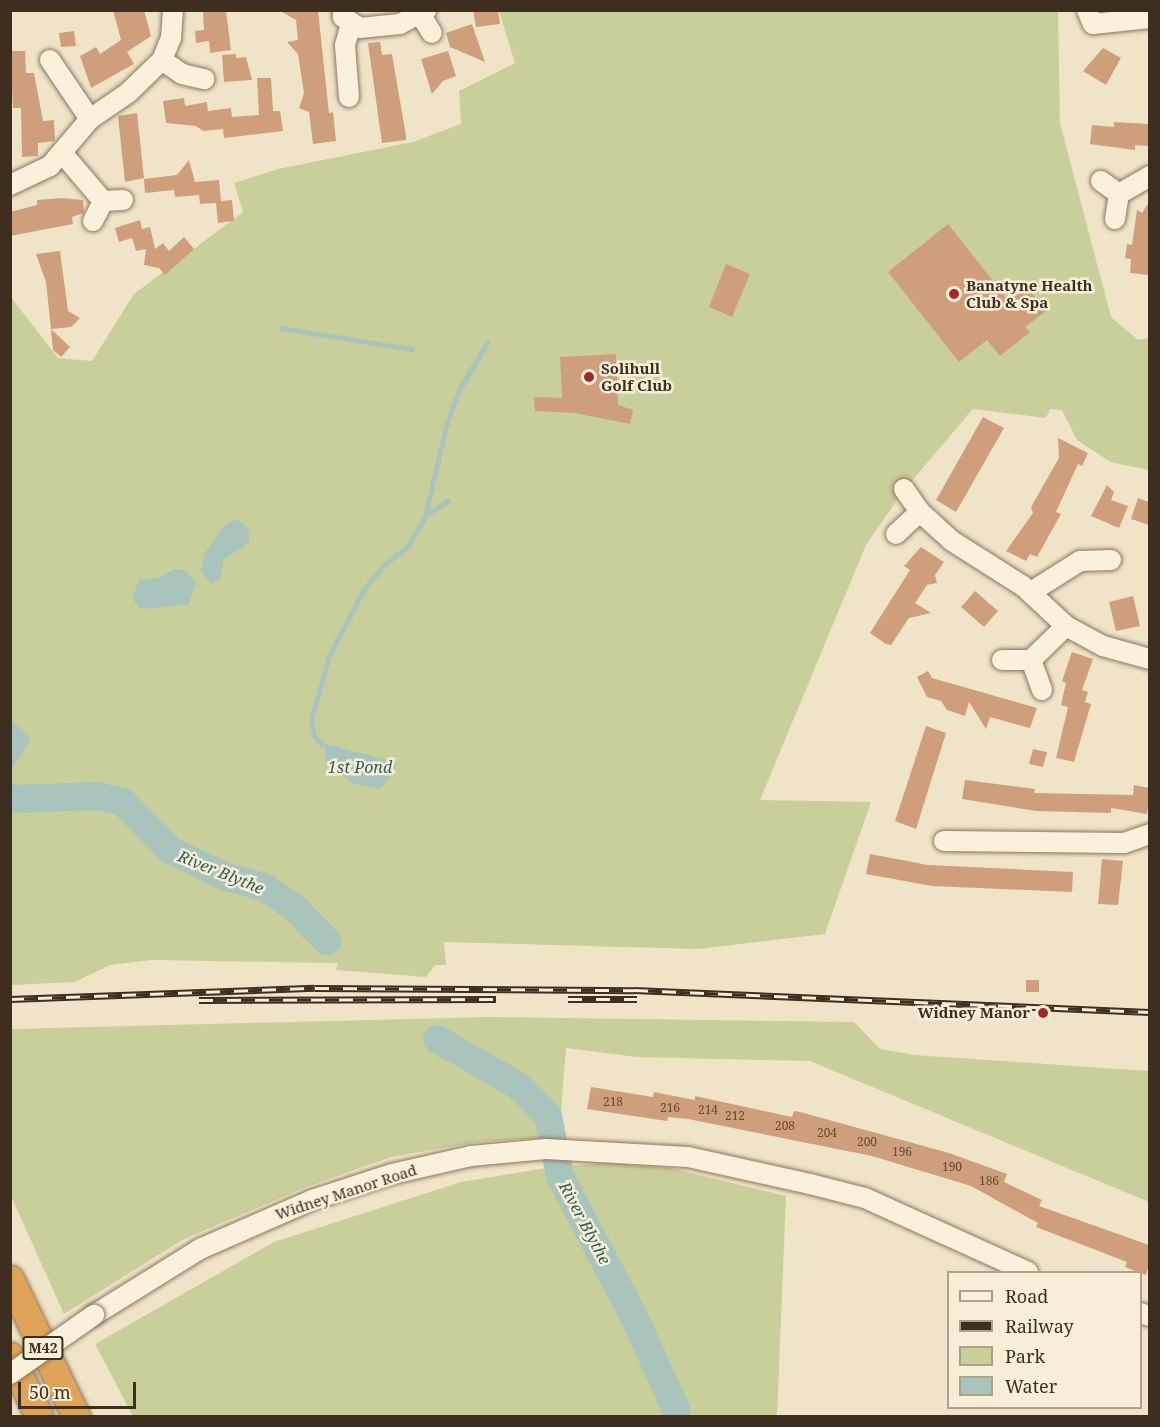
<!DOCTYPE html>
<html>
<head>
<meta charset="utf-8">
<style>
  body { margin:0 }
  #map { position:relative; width:1160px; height:1427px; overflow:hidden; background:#f0e4c8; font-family:"Noto Serif",serif }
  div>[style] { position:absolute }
  .green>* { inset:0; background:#c9cf9b }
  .water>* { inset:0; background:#a9c4bc }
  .stream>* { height:4.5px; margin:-2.25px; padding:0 2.25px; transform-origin:2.25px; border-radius:2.25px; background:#a9c4bc }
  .river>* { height:28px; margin:-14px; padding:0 14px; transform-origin:14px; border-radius:14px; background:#a9c4bc }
  .building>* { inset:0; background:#cf9f7d }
  .roads { filter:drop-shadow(0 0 2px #8d765c) drop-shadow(0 0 2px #8d765c) }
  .minor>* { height:20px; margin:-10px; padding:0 10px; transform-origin:10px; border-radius:10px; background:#faf1dc }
  .highway>* { height:27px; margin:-13.5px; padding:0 13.5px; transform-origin:13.5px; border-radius:13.5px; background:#e0a458 }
  .rail>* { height:7px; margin-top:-3.5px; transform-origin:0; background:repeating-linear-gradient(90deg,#f7eed8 0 14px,#3d2e20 0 28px); box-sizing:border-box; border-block:2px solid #3d2e20 }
  .bridges { filter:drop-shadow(0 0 2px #8d765c) drop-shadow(0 0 2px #8d765c) }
  .minor-bridge>* { height:20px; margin:-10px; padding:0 10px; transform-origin:10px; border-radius:10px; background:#faf1dc }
  .dots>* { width:16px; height:16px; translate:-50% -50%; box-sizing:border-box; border:3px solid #f7eed8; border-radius:50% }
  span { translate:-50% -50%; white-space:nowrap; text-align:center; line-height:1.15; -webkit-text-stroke:5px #f7eed8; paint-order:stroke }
  .number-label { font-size:12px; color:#624a37 }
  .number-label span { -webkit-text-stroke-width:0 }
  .shield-label span { padding:2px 4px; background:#f7eed8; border:2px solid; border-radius:4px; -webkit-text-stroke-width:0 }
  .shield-label { font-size:14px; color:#3d2e20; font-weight:700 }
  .poi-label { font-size:15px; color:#3d2e20; font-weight:700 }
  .left { translate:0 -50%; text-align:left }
  .right { translate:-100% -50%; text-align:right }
  .street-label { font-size:15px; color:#3d2e20 }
  .water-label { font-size:16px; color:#2f5d5a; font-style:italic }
  .frame { position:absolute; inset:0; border:12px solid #3d2e20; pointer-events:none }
  .legend { position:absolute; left:947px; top:1271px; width:195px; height:138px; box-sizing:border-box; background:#f7eed8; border:2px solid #ada18e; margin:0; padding:8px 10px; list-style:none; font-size:18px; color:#3d2e20 }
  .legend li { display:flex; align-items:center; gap:12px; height:30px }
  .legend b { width:30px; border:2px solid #ada18e }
  .scale { position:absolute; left:18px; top:1382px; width:118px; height:27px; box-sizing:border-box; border:3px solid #3d2e20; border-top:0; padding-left:8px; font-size:18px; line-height:21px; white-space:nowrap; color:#3d2e20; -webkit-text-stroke:4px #f7eed8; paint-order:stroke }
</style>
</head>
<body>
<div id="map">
  <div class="green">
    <div style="clip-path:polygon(499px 11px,1058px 11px,1060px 123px,1111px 317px,1138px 340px,1149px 338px,1149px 470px,1110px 462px,1077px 440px,1062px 410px,1050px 409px,1046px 418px,973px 409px,904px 490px,866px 545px,760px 800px,871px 802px,825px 934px,698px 949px,444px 942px,446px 965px,435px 965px,426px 977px,336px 970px,338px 963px,152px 960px,110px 965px,75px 982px,11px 985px,10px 296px,58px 358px,92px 361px,134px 294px,243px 212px,234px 183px,278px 169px,413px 142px,461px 124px,459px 91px,515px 63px)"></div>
    <div style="clip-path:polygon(488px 1017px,854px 1022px,880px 1049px,914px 1055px,1149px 1071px,1149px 1202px,810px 1061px,637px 1057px,566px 1048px,559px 1137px,477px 1142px,391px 1157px,306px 1187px,182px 1240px,64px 1314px,11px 1196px,11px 1029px)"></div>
    <div style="clip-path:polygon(610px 1163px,670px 1168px,786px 1196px,777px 1416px,133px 1416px,95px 1344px,274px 1242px,461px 1182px,552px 1167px)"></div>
  </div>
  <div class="water">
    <div style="clip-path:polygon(235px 519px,248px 528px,250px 542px,224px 559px,220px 579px,211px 584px,201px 572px,204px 554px,225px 525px)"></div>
    <div style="clip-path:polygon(175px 569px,185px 571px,196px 583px,188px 605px,140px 609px,132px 598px,139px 580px,158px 578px)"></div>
    <div style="clip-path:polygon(11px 720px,31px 739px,12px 769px,10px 768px)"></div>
    <div style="clip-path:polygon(325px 744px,388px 760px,396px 764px,393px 773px,380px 789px,352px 783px,325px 762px)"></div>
  </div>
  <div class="stream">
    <div style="left:281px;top:328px;width:133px;rotate:9.1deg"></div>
    <div style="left:427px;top:514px;width:25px;rotate:-32deg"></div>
    <div style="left:323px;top:746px;width:13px;rotate:-132deg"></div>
    <div style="left:314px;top:736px;width:16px;rotate:-101deg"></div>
    <div style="left:311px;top:720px;width:66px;rotate:-74.3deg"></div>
    <div style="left:329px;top:656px;width:76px;rotate:-62.4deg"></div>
    <div style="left:364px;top:589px;width:31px;rotate:-50deg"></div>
    <div style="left:384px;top:565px;width:31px;rotate:-38deg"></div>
    <div style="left:408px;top:546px;width:34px;rotate:-60deg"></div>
    <div style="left:425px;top:516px;width:96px;rotate:-76.7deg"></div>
    <div style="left:447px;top:423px;width:35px;rotate:-70deg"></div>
    <div style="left:459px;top:390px;width:55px;rotate:-59.2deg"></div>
  </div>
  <div class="river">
    <div style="left:10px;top:799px;width:89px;rotate:-1.9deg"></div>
    <div style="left:99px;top:796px;width:25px;rotate:14deg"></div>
    <div style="left:123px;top:802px;width:67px;rotate:45.6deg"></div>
    <div style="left:170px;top:850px;width:62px;rotate:25.7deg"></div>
    <div style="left:226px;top:877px;width:39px;rotate:15deg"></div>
    <div style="left:264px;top:887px;width:37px;rotate:34deg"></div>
    <div style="left:295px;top:908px;width:46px;rotate:45.9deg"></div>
    <div style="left:437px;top:1039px;width:96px;rotate:30deg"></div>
    <div style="left:520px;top:1087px;width:40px;rotate:46deg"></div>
    <div style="left:548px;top:1116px;width:61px;rotate:78.7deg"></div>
    <div style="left:560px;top:1176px;width:159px;rotate:62.3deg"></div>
    <div style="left:634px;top:1317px;width:101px;rotate:65.5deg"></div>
    <div style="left:676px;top:1409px;width:7px;rotate:98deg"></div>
  </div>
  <div class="building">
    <div style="clip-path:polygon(113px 10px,144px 10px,151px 36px,127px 52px,134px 64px,91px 88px,80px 56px,96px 47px,100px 54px,121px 40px)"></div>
    <div style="clip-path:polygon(203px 10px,226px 10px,231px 50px,210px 53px,209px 41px,196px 43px,195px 31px,204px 30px)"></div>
    <div style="clip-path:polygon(279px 10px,318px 10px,329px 113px,333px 112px,336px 141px,313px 144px,309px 112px,299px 108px,304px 93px,298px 54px,287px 42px,298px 40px,296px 20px)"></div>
    <div style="clip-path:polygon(473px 10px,498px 10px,500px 24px,476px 27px)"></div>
    <div style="clip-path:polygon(472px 24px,485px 62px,450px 47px,446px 33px)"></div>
    <div style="clip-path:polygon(74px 31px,76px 46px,61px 47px,59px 33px)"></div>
    <div style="clip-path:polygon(380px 42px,382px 55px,392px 54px,406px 136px,406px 140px,382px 143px,368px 43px)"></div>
    <div style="clip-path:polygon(1103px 48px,1121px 58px,1106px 85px,1083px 71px)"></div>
    <div style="clip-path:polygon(10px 51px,25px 51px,26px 73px,34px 73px,43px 121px,54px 120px,55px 141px,38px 143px,38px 156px,22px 157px,21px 108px,13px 108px)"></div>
    <div style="clip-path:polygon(448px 51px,456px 76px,443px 81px,432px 94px,421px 59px)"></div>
    <div style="clip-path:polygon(236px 54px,236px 58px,246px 57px,252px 80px,224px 82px,222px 55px)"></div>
    <div style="clip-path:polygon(257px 78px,271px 78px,273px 111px,280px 111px,283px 131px,224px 138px,223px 129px,203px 131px,196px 126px,166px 123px,163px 101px,184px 98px,185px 106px,207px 102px,208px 111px,231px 108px,232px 117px,259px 115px)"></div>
    <div style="clip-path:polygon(137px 113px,144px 178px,125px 182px,118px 116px)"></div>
    <div style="clip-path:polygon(1114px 122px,1149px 124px,1149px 146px,1135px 145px,1135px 150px,1090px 144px,1092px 125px,1114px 127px)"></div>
    <div style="clip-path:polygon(189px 160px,195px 182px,219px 180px,221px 201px,232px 200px,234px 221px,218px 223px,216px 203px,200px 204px,199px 195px,175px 197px,174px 190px,145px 193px,144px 179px,177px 175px)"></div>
    <div style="clip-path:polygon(61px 198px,83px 200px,84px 213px,72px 217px,73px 224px,10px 236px,10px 212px,37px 205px,37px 200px)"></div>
    <div style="clip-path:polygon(1149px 202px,1148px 275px,1130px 273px,1131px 259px,1125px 258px,1127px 244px,1132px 245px,1137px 210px,1142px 213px)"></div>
    <div style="clip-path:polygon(140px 220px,142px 229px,150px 227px,155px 249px,163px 243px,169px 251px,184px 237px,194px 249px,165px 275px,159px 268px,144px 265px,146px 249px,136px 251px,132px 238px,119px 242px,115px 228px)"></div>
    <div style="clip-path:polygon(948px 224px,1009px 301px,1027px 287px,1046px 311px,1025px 327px,1030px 332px,1000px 356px,987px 340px,959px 362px,888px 272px)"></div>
    <div style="clip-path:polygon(60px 251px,68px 311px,80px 318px,71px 327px,51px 329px,46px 282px,36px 254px)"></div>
    <div style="clip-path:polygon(726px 264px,750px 274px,732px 317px,709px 307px)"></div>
    <div style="clip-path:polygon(51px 329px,70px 347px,61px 357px,53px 350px)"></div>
    <div style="clip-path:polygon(616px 354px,618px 405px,633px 410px,630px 424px,575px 413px,535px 411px,534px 397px,562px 398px,560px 357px)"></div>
    <div style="clip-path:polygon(983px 417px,1004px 428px,956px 512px,936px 500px)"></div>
    <div style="clip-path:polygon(1058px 438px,1088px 453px,1082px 466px,1078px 464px,1056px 512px,1061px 514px,1037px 557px,1030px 554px,1026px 561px,1006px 551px,1033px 513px,1031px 507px,1059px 458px)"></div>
    <div style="clip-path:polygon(1107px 485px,1114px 492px,1111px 500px,1128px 506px,1119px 528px,1091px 516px)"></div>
    <div style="clip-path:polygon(1138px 498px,1149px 502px,1149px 525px,1131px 519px)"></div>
    <div style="clip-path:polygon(921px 547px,944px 562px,935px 575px,937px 583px,927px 585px,915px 603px,931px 613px,909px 618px,891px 645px,886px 644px,870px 633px,910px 570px,904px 566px)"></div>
    <div style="clip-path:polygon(975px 591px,998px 611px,984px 627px,961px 607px)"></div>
    <div style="clip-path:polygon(1133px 596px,1140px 626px,1116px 631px,1109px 602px)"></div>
    <div style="clip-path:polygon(1072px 652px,1093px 659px,1082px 690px,1088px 692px,1085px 702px,1091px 704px,1074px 762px,1056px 758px,1068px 707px,1061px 705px,1066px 683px,1062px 681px)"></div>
    <div style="clip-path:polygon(928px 671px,932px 678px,1037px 708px,1030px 728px,990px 717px,986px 729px,969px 702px,965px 716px,947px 710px,941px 701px,927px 697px,917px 677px)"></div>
    <div style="clip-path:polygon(926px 726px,946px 733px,916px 829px,895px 821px)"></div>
    <div style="clip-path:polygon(1033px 749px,1047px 752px,1043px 767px,1029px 764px)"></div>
    <div style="clip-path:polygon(965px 780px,1035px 789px,1034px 793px,1133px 795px,1134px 785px,1149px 788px,1149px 797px,1147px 814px,1111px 808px,1111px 813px,1036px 811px,962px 799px)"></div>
    <div style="clip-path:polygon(870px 854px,928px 865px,1073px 872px,1072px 892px,932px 886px,866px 874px)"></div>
    <div style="clip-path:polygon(1102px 859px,1123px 861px,1118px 905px,1098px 904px)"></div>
    <div style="clip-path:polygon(1026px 980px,1039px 980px,1039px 992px,1026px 992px)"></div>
    <div style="clip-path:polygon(591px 1087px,653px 1097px,654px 1092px,695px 1100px,695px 1096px,792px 1117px,794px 1111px,800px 1112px,949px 1153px,1007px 1174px,1004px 1182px,1042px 1200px,1039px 1206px,1149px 1245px,1149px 1265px,1146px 1275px,1125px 1267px,1127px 1262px,1036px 1227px,1038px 1223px,971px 1186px,872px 1156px,688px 1119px,668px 1117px,667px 1121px,587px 1109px)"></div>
  </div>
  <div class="roads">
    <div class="minor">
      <div style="left:343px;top:10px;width:7px;rotate:90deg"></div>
      <div style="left:343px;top:17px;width:20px;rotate:33deg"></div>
      <div style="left:360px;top:28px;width:40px;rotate:-5.7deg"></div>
      <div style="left:400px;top:24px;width:30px;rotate:-28deg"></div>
      <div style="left:1087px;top:10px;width:15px;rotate:67deg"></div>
      <div style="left:1093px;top:24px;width:57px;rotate:-6deg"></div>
      <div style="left:420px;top:14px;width:22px;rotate:58deg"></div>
      <div style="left:50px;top:60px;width:71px;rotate:55.9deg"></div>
      <div style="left:162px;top:60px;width:24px;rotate:35deg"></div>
      <div style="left:182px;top:74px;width:23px;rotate:13deg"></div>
      <div style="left:349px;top:97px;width:52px;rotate:-94.4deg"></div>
      <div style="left:345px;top:45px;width:22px;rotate:-74deg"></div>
      <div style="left:63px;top:154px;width:62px;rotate:49.6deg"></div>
      <div style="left:103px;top:201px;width:20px;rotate:-3deg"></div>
      <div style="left:1101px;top:181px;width:22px;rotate:36deg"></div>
      <div style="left:10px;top:185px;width:44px;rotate:-25.4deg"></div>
      <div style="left:50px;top:166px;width:62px;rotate:-49.6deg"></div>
      <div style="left:90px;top:119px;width:46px;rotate:-34.4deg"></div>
      <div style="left:128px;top:93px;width:47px;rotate:-44.1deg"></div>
      <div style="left:162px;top:60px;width:24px;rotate:-68deg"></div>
      <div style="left:171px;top:38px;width:28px;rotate:-86deg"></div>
      <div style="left:1115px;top:219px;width:25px;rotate:-81deg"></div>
      <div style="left:1119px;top:194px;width:36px;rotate:-30deg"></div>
      <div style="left:93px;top:221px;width:22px;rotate:-63deg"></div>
      <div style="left:904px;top:489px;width:28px;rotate:55deg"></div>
      <div style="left:920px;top:512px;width:43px;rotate:42.2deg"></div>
      <div style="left:952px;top:541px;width:84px;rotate:32.4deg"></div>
      <div style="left:1023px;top:586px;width:59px;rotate:42.9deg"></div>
      <div style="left:1066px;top:626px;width:42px;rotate:28.4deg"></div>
      <div style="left:1103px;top:646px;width:49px;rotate:15.5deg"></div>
      <div style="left:896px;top:534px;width:33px;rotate:-43deg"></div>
      <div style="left:1031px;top:592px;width:58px;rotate:-32.3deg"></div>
      <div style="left:1080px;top:561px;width:31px;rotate:-2deg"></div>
      <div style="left:1002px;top:660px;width:29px"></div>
      <div style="left:1042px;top:690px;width:32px;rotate:-110deg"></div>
      <div style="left:1031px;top:660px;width:49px;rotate:-44.2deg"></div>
      <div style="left:944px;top:841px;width:180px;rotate:0.6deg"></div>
      <div style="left:1124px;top:843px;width:28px;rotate:-19deg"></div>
      <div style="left:1140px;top:1313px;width:10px;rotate:17deg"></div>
      <div style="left:94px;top:1315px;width:125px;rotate:-31.9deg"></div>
      <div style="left:200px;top:1249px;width:122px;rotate:-23.6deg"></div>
      <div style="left:312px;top:1200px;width:84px;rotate:-18deg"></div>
      <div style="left:392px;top:1174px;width:81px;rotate:-12.8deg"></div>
      <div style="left:471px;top:1156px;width:75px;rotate:-5.3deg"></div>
      <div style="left:546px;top:1149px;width:142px;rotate:3.2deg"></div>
      <div style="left:688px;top:1157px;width:125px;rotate:12.5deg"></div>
      <div style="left:810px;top:1184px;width:57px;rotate:14.3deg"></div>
      <div style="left:865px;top:1198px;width:179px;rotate:24.4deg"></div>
    </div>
    <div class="highway">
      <div style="left:10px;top:1279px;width:152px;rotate:64.3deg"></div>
      <div style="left:10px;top:1356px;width:67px;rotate:64.2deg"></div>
    </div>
  </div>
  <div class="rail">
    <div style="left:10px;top:999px;width:305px;rotate:-2.1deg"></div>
    <div style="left:315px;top:988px;width:319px;rotate:0.4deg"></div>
    <div style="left:634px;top:990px;width:516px;rotate:2.44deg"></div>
    <div style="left:568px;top:999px;width:69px"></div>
    <div style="left:199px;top:1000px;width:297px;rotate:-0.2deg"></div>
  </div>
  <div class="bridges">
    <div class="minor-bridge">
      <div style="left:10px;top:1374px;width:103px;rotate:-35.1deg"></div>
    </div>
  </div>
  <div class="dots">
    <div style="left:954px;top:294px;background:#9e2a2b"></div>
    <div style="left:589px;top:377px;background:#9e2a2b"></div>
    <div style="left:1043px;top:1013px;background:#9e2a2b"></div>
  </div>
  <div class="number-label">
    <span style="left:613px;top:1102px">218</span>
    <span style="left:670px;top:1108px">216</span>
    <span style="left:708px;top:1110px">214</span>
    <span style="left:735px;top:1116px">212</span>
    <span style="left:785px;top:1126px">208</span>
    <span style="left:827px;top:1133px">204</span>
    <span style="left:867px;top:1142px">200</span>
    <span style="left:902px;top:1152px">196</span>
    <span style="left:952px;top:1167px">190</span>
    <span style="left:989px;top:1181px">186</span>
  </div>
  <div class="shield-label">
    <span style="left:43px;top:1348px">M42</span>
  </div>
  <div class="poi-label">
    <span class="left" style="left:966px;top:294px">Banatyne Health<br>Club &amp; Spa</span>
    <span class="left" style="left:601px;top:377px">Solihull<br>Golf Club</span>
    <span class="right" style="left:1030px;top:1013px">Widney Manor</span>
  </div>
  <div class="street-label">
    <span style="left:346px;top:1192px;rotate:-18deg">Widney Manor Road</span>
  </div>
  <div class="water-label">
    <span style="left:360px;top:767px">1st Pond</span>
    <span style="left:221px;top:872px;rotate:22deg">River Blythe</span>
    <span style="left:585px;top:1223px;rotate:62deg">River Blythe</span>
  </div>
  <div class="frame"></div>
  <ul class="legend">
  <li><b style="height:8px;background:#faf1dc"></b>Road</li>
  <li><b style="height:8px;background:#3d2e20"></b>Railway</li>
  <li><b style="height:16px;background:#c9cf9b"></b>Park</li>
  <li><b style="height:16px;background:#a9c4bc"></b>Water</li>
  </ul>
  <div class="scale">50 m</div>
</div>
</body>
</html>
